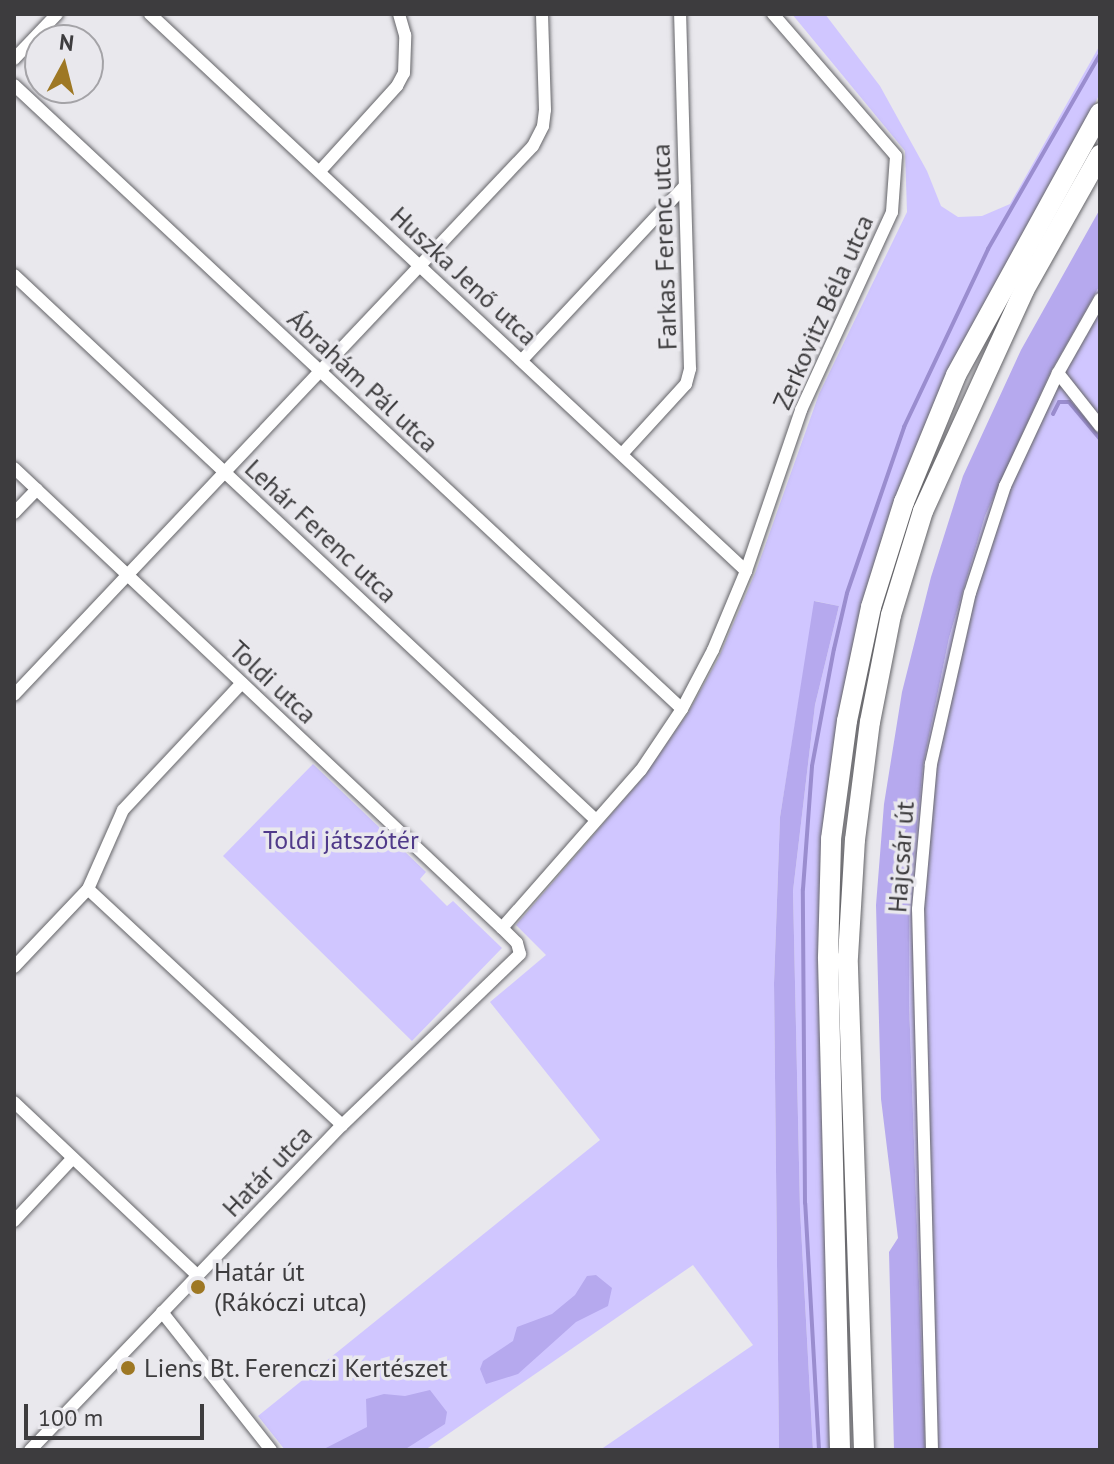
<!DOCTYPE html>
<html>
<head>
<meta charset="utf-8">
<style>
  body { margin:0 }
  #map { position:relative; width:1114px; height:1464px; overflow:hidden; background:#e9e8ed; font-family:"PT Sans",sans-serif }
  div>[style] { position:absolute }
  .green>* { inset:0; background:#d0c6ff }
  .forest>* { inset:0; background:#b6a9ee }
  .stream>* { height:4px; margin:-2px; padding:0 2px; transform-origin:2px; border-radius:2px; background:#9a8dcf }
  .roads { filter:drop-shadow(0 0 2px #646468) drop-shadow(0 0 2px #646468) }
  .minor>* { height:12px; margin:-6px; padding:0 6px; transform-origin:6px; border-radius:6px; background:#fff }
  .trunk>* { height:20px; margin:-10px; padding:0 10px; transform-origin:10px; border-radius:10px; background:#fff }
  .dots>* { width:22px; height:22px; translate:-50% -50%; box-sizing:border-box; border:4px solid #e9e8ed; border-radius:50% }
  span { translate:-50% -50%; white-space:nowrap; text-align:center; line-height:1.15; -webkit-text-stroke:7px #e9e8ed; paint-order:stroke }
  .street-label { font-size:26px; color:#3d3c3e }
  .park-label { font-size:26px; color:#503a8a }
  .poi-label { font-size:26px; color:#3d3c3e }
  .left { translate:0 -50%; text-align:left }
  .frame { position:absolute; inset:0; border:16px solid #3d3c3e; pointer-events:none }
  .north { position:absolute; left:24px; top:24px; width:80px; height:80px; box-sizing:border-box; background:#e9e8ed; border:2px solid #a4a3a7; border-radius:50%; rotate:7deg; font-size:22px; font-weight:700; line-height:32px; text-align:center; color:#3d3c3e }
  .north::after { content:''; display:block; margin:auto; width:28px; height:36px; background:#9e7824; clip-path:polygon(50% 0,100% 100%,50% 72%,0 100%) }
  .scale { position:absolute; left:24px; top:1404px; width:180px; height:36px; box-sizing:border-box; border:4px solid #3d3c3e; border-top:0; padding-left:10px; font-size:24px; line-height:28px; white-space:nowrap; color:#3d3c3e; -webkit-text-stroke:6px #e9e8ed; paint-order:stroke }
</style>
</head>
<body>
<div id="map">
  <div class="green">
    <div style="clip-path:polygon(792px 14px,825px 14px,880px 86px,927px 171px,941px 206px,958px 217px,982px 216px,1010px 204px,1100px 45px,1100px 93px,900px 500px,828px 824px,831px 1450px,813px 1450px,800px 1209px,793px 891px,815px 705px,839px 606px,815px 601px,780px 817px,774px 983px,779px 1450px,600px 1450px,753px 1345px,693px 1265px,425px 1450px,285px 1450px,258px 1416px,600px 1140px,490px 1002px,546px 955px,516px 925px,645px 775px,688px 713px,719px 657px,756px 571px,819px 394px,907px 212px,905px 151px)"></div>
    <div style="clip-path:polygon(1100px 285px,1100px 1450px,925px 1450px,909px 1002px,909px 911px,923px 765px,949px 638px,985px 516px,1050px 373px)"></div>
    <div style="clip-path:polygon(313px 764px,426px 872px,420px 879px,447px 906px,453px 901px,502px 948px,412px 1041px,223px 856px)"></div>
  </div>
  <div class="forest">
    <div style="clip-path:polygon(1100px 209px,1100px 285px,1050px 373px,985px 516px,949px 638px,923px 765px,909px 911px,909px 1002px,925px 1450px,894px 1450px,889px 1252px,898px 1238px,881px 1099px,876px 905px,884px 804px,902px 692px,931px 577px,963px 476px,1021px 350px)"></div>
    <div style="clip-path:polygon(814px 601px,839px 606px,815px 705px,793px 891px,800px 1209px,813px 1450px,779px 1450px,774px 983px,780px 817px)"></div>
    <div style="clip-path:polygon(596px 1275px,612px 1288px,608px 1306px,576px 1322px,518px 1374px,486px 1384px,480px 1369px,483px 1361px,513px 1341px,517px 1327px,552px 1314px,575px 1295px,587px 1276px)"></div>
    <div style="clip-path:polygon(430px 1390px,447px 1412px,445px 1424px,404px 1450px,322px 1450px,367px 1427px,366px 1399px,384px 1394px,405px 1396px)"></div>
  </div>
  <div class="stream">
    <div style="left:1053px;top:414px;width:13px;rotate:-63deg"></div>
    <div style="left:1059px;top:402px;width:10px"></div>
    <div style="left:1069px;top:402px;width:48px;rotate:50deg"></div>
    <div style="left:819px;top:1450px;width:247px;rotate:-93.2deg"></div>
    <div style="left:805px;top:1203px;width:314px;rotate:-90.4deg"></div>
    <div style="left:803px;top:889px;width:123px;rotate:-85.8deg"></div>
    <div style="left:812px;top:766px;width:119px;rotate:-79.4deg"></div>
    <div style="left:834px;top:649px;width:57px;rotate:-76.9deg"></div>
    <div style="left:847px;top:593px;width:176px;rotate:-71deg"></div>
    <div style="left:904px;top:427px;width:197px;rotate:-64.7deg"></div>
    <div style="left:988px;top:249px;width:225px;rotate:-60.1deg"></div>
  </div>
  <div class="roads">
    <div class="minor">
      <div style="left:150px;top:14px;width:816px;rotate:43.06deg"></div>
      <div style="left:14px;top:59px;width:62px;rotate:-46.3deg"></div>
      <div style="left:14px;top:85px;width:914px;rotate:43.05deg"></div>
      <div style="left:320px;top:171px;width:115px;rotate:-47.8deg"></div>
      <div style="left:397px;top:86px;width:15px;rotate:-62deg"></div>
      <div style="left:404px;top:73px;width:38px;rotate:-88deg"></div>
      <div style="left:405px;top:35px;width:22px;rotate:-106deg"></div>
      <div style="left:14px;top:275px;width:797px;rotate:43.12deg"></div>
      <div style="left:522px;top:360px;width:238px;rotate:-46.9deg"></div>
      <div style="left:1058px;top:373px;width:68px;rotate:51.6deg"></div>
      <div style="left:622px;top:454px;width:95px;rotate:-47.6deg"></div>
      <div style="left:686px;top:384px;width:16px;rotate:-75deg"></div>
      <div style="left:690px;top:369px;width:355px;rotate:-91.6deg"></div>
      <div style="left:14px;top:468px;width:671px;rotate:43.31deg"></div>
      <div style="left:502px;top:928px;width:21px;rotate:45deg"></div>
      <div style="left:517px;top:943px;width:11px;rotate:75deg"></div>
      <div style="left:520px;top:954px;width:247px;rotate:136.1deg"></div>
      <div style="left:342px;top:1125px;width:451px;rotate:133.8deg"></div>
      <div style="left:14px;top:513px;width:33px;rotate:-46deg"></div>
      <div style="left:14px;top:695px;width:755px;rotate:-46.61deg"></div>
      <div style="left:533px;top:146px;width:22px;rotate:-63deg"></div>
      <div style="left:543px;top:126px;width:16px;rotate:-83deg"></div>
      <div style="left:545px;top:110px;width:96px;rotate:-91.8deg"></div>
      <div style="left:88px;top:889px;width:347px;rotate:42.9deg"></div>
      <div style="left:502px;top:928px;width:210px;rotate:-48.7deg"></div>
      <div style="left:641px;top:770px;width:73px;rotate:-56.1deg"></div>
      <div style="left:682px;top:709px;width:67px;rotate:-62.3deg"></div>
      <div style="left:713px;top:650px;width:86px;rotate:-67.3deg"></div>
      <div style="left:746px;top:571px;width:170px;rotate:-71.1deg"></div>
      <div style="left:801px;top:410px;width:218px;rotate:-65.3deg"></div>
      <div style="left:892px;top:212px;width:56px;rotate:-85.9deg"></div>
      <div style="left:896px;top:156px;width:188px;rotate:-130.9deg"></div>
      <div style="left:14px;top:967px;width:108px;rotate:-46.5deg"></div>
      <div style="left:88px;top:889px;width:86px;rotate:-66.1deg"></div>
      <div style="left:123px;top:810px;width:174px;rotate:-46.9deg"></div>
      <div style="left:14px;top:1102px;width:252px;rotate:43.4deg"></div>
      <div style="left:14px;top:1221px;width:86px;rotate:-46.9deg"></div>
      <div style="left:162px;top:1312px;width:176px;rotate:51.7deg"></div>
      <div style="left:932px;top:1450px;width:541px;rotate:-91.48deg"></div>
      <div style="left:918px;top:909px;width:146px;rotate:-84.9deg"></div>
      <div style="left:931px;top:764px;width:175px;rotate:-77.2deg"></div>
      <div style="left:970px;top:593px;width:113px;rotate:-71.9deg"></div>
      <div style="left:1005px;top:486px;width:125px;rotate:-64.9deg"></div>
      <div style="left:1058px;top:373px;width:85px;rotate:-60.4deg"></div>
    </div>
    <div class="trunk">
      <div style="left:840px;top:1450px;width:493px;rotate:-91.4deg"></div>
      <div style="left:828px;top:957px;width:118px;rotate:-88.5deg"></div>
      <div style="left:831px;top:839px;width:119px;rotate:-82.3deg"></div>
      <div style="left:847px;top:721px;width:116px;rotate:-78.1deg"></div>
      <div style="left:871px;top:607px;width:110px;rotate:-72.6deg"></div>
      <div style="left:904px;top:502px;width:137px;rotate:-67.7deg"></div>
      <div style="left:956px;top:375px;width:299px;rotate:-61.2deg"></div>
      <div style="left:864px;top:1450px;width:493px;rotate:-91.9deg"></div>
      <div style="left:848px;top:957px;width:117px;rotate:-86.6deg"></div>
      <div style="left:855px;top:840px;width:119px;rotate:-82.8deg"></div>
      <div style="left:870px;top:722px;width:109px;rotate:-78.9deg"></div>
      <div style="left:891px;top:615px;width:109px;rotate:-72.9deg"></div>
      <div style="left:923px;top:511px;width:243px;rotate:-65.4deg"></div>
      <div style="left:1024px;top:290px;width:155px;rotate:-60.6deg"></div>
    </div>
  </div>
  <div class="dots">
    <div style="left:198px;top:1287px;background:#9e7824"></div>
    <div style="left:128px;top:1368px;background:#9e7824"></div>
  </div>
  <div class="street-label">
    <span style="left:664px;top:247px;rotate:-92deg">Farkas Ferenc utca</span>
    <span style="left:464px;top:276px;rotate:43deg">Huszka Jenő utca</span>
    <span style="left:823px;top:312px;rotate:-66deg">Zerkovitz Béla utca</span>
    <span style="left:363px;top:381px;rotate:43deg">Ábrahám Pál utca</span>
    <span style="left:321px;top:531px;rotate:43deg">Lehár Ferenc utca</span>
    <span style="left:273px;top:682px;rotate:43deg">Toldi utca</span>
    <span style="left:901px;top:857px;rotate:-86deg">Hajcsár út</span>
    <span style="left:267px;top:1171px;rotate:-46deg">Határ utca</span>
  </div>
  <div class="park-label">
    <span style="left:341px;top:840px">Toldi játszótér</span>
  </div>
  <div class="poi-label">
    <span class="left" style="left:214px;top:1287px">Határ út<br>(Rákóczi utca)</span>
    <span class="left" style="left:144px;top:1368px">Liens Bt. Ferenczi Kertészet</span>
  </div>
  <div class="frame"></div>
  <div class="north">N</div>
  <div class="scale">100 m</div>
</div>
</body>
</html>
